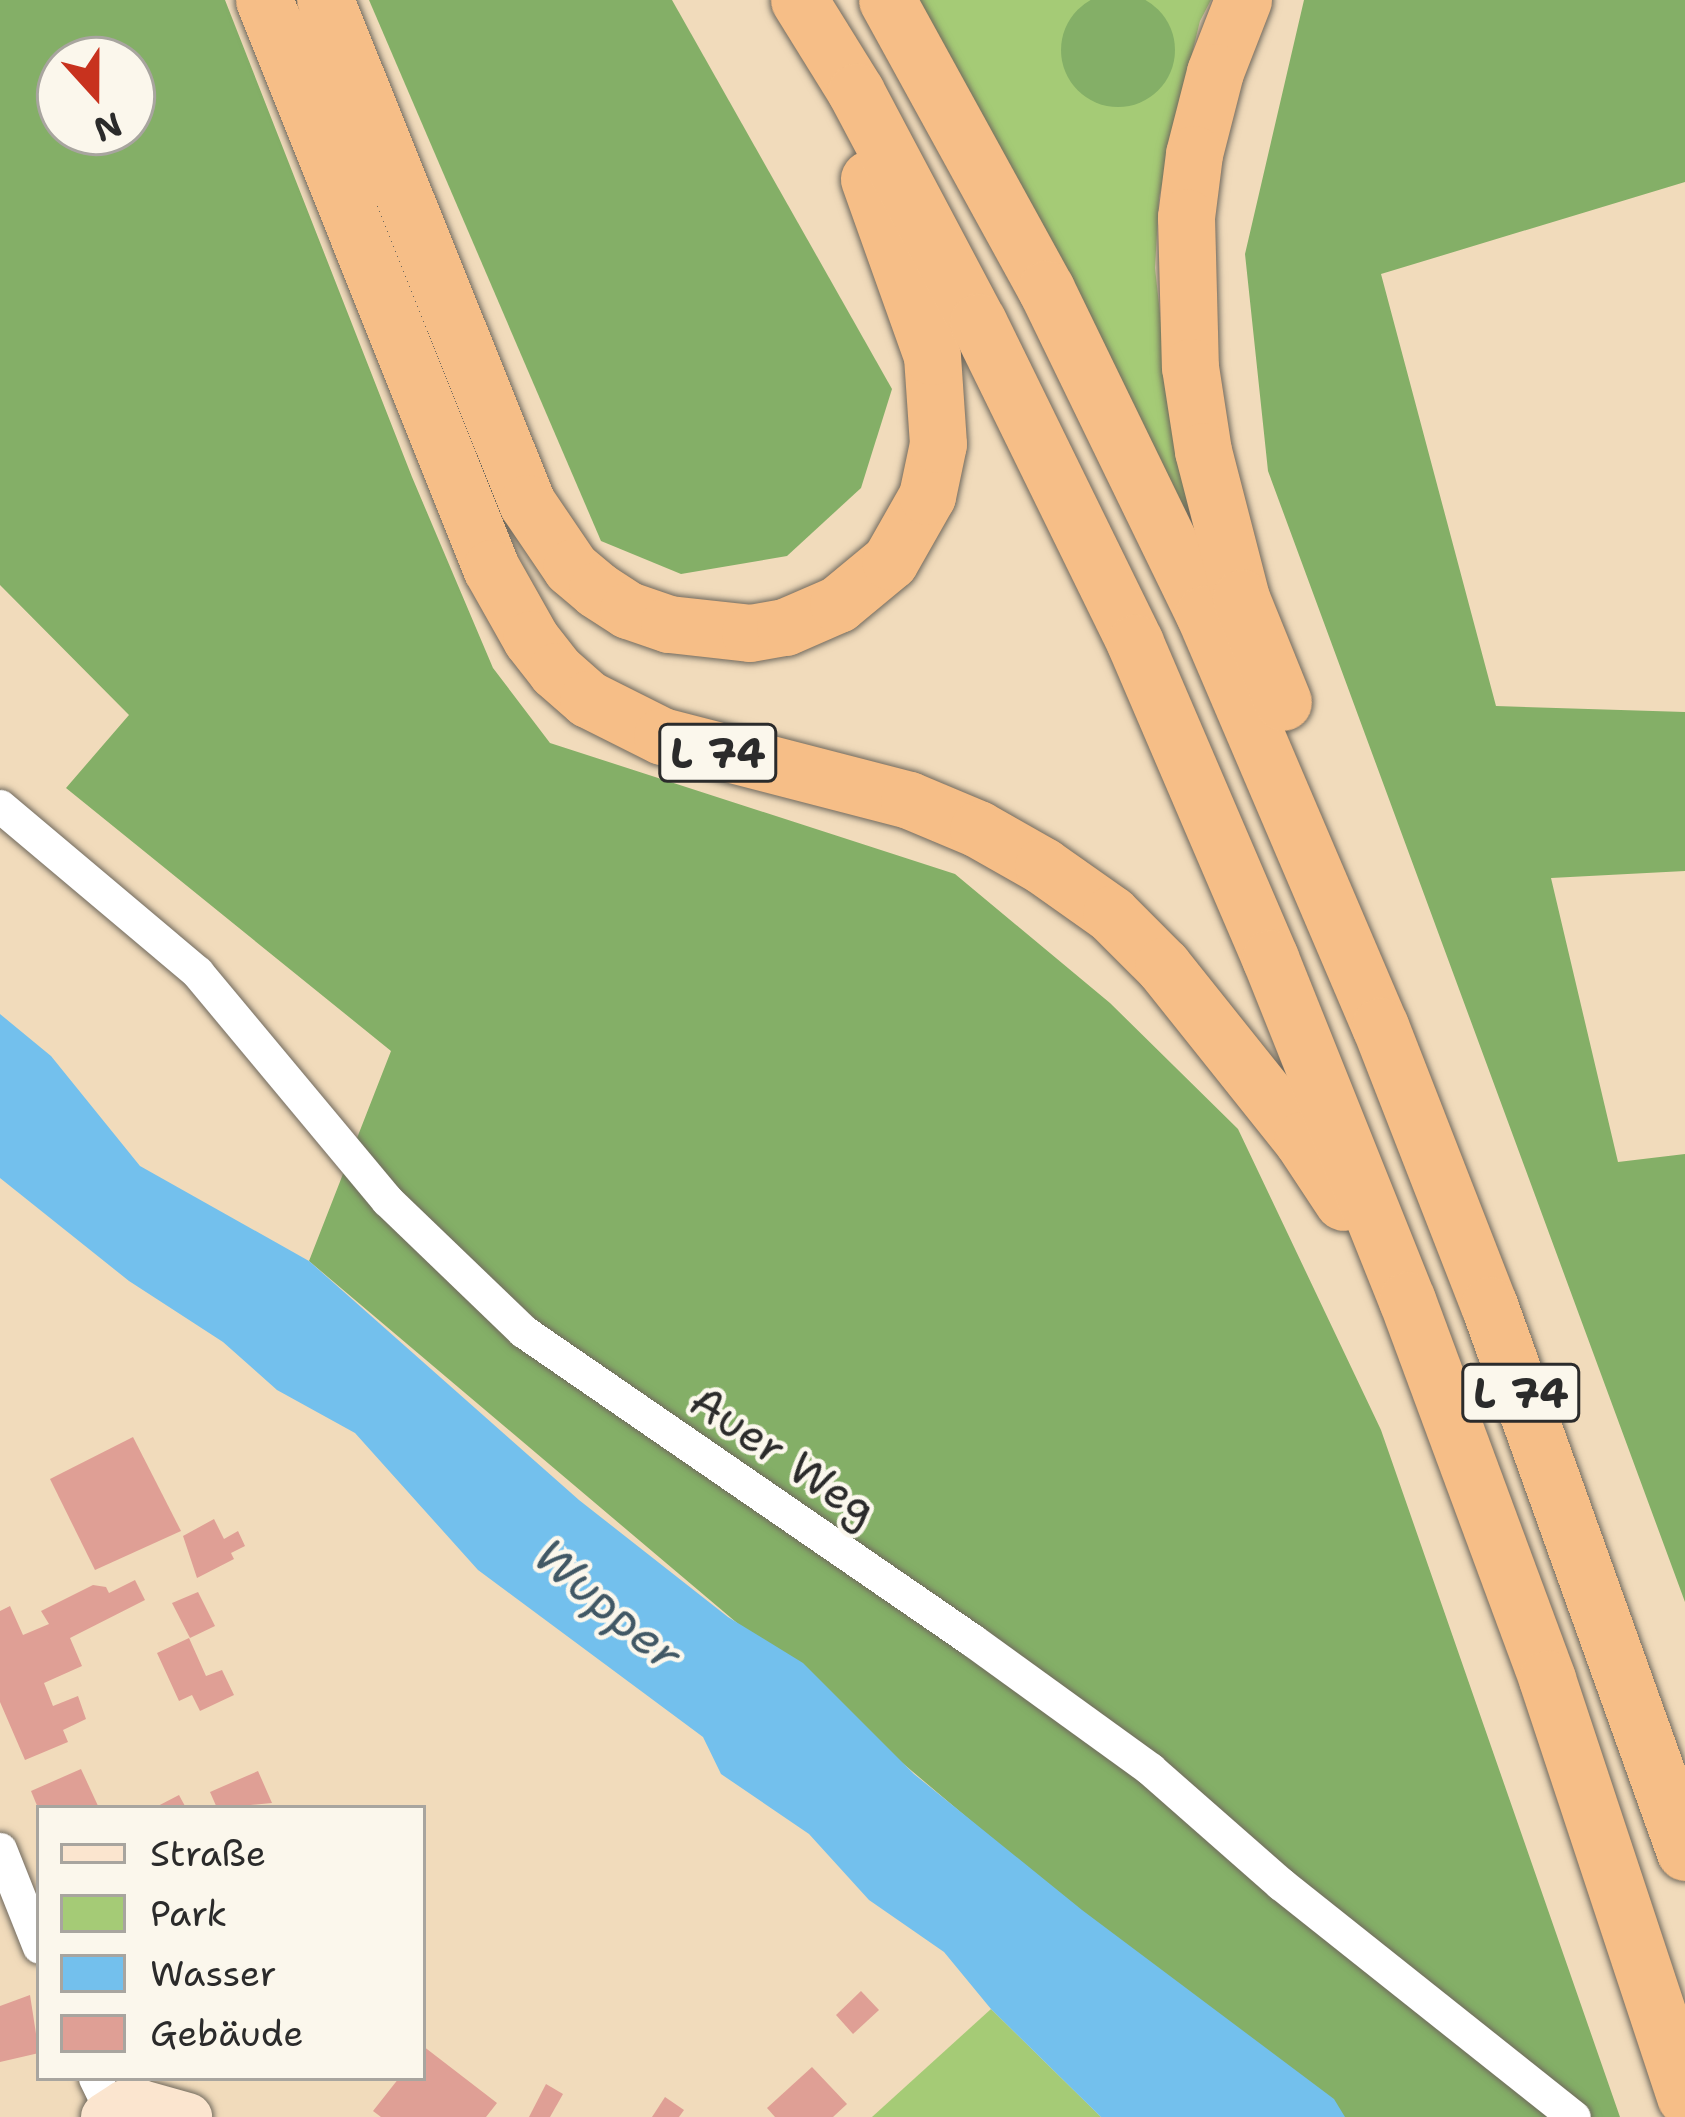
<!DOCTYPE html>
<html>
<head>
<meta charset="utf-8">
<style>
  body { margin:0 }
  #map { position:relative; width:1685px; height:2117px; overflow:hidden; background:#f1dbbb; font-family:"Shantell Sans",sans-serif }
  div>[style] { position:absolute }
  .green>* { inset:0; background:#a5cb76 }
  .forest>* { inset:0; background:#84af67 }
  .round { border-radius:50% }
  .water>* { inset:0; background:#73c0ed }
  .building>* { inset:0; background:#df9f95 }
  .roads { filter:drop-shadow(0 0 3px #70695d) drop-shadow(0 0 3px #70695d) }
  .minor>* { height:33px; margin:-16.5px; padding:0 16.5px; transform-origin:16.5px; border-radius:16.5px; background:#fff }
  .secondary>* { height:48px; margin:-24px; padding:0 24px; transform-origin:24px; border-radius:24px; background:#fbe5cf }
  .trunk>* { height:57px; margin:-28.5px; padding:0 28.5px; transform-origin:28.5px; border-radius:28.5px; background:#f6be87 }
  span { translate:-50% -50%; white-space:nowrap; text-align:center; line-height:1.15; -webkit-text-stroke:9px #fbf7ec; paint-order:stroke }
  .shield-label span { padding:3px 9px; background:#fbf7ec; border:3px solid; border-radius:9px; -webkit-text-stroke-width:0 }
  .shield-label { font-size:42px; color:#2b2b2b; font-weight:700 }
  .street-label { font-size:45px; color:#2b2b2b }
  .water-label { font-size:48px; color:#415865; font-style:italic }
  .legend { position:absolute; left:36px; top:1805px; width:390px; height:276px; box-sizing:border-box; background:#fbf7ec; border:3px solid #a8a59f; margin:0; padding:15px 21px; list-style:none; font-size:36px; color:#2b2b2b }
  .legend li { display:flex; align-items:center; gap:24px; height:60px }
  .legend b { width:60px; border:3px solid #a8a59f }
  .north { position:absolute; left:36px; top:36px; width:120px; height:120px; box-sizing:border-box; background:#fbf7ec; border:3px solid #a8a59f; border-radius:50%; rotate:159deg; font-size:33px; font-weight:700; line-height:48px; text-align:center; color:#2b2b2b }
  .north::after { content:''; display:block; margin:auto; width:42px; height:54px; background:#c8321e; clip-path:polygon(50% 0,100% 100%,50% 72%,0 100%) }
</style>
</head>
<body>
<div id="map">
  <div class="green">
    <div style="clip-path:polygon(900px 0,1211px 0,1200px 21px,1175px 123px,1159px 198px,1155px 268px,1164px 350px,1212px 577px)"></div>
    <div style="clip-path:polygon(991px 2009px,1101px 2117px,872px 2117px)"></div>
  </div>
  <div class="forest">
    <div class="round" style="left:1061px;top:-7px;width:114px;height:114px"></div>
    <div style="clip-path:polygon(evenodd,0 0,225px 0,412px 477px,493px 668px,550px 743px,955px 874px,1110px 1003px,1238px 1129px,1381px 1430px,1620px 2117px,1321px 2117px,309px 1261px,391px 1051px,66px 788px,129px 715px,0 585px,0 0,60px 60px,132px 60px,132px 132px,60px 132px,60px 60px)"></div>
    <div style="clip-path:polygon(369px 0,672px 0,892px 389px,861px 488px,787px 556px,681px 574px,601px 541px)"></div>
    <div style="clip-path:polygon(1304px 0,1685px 0,1685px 182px,1381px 274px,1496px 706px,1685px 712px,1685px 871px,1551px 878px,1618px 1162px,1685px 1154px,1685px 1602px,1268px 471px,1245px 254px)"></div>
  </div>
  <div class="water">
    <div style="clip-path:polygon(0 1014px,51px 1056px,140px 1166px,309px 1261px,579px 1500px,728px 1617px,803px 1663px,914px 1774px,1082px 1910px,1334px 2099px,1345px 2117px,1101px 2117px,991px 2009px,944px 1952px,869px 1900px,809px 1834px,721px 1774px,703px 1737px,478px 1570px,355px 1433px,277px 1390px,223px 1342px,129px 1281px,0 1178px)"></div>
  </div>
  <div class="building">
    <div style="clip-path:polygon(133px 1437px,181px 1531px,95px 1570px,50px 1479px)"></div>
    <div style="clip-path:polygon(214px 1519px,224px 1539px,238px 1531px,245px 1546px,231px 1553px,234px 1559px,197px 1578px,183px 1536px)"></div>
    <div style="clip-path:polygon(135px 1580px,145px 1600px,70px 1638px,82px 1666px,44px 1683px,53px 1706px,78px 1696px,86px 1719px,63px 1730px,68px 1742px,25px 1760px,0 1702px,0 1611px,10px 1606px,23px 1635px,49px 1624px,41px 1611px,93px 1585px,106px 1587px,109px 1593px)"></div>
    <div style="clip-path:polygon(198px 1592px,215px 1626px,190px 1638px,172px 1603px)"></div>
    <div style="clip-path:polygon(189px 1638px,206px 1676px,222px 1670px,234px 1695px,200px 1711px,192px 1695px,179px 1701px,157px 1653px)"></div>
    <div style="clip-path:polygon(81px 1769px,99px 1808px,38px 1808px,31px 1791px)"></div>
    <div style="clip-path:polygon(258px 1771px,272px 1803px,217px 1808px,210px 1792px)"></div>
    <div style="clip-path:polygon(179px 1795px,186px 1808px,154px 1808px)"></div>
    <div style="clip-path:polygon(861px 1991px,879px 2010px,853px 2034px,836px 2015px)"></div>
    <div style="clip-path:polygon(30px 1995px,39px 2053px,0 2062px,0 2006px)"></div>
    <div style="clip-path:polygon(423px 2046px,497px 2103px,486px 2117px,381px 2117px,373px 2111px,399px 2078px,423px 2078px)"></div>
    <div style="clip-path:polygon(812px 2067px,847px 2104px,833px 2117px,775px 2117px,767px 2108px)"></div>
    <div style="clip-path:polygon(546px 2084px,563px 2094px,550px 2117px,529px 2117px)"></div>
    <div style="clip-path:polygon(665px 2097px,684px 2110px,679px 2117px,652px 2117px)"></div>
  </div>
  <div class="roads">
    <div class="minor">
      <div style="left:0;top:806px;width:258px;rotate:40.1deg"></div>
      <div style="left:197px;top:972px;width:297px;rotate:50.2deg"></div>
      <div style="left:387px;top:1200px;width:189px;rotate:43.9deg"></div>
      <div style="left:523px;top:1331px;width:545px;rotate:34.54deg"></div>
      <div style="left:972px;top:1640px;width:220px;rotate:35.9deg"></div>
      <div style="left:1150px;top:1769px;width:174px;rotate:41.3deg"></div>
      <div style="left:1281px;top:1884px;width:374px;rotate:38.5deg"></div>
      <div style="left:0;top:1849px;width:105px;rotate:68.3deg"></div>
      <div style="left:95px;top:2078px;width:37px;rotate:64deg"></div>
    </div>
    <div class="secondary">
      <div style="left:105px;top:2117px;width:24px;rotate:-33deg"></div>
      <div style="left:125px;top:2104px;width:16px"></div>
      <div style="left:141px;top:2104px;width:49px;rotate:15.5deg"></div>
    </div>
    <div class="trunk">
      <div style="left:264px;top:0;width:612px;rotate:68.22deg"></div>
      <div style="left:491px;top:568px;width:81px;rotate:60.6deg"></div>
      <div style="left:531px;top:639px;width:41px;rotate:52deg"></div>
      <div style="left:556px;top:671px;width:43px;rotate:41.2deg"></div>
      <div style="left:588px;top:699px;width:83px;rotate:26.6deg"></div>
      <div style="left:662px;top:736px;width:255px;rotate:14.5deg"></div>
      <div style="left:909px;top:800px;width:75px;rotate:22.8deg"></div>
      <div style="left:978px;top:829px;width:75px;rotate:29.6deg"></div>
      <div style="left:1043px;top:866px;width:83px;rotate:35.2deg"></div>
      <div style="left:1111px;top:914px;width:74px;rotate:45deg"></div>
      <div style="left:1163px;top:966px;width:223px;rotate:51.4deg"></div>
      <div style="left:1302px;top:1140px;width:74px;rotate:56.5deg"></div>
      <div style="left:325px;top:0;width:542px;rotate:68.12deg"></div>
      <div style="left:527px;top:503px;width:78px;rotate:55.9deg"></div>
      <div style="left:571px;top:568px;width:34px;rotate:40deg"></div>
      <div style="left:597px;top:590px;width:37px;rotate:33deg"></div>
      <div style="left:628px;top:610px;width:43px;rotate:18.9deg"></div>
      <div style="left:669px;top:624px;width:81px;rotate:6.3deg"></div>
      <div style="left:750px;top:633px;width:36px;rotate:-10deg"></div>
      <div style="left:785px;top:627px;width:58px;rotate:-23.5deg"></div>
      <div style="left:838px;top:604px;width:67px;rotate:-39.6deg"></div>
      <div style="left:890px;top:561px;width:75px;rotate:-60.4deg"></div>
      <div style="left:927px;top:496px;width:53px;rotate:-78.1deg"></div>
      <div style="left:938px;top:444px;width:88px;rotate:-93.9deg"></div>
      <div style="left:932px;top:356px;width:188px;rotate:-109.6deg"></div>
      <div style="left:799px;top:0;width:108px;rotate:58.2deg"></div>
      <div style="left:856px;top:92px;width:260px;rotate:62.1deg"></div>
      <div style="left:978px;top:322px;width:357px;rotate:63.9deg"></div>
      <div style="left:1135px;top:643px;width:343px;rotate:66.8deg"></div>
      <div style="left:1270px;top:958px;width:368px;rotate:68.2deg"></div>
      <div style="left:1407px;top:1300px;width:404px;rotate:69.7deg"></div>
      <div style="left:1547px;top:1679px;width:440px;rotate:71.7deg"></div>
      <div style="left:887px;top:0;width:330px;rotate:61.2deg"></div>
      <div style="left:1046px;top:289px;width:361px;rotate:64.1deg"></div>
      <div style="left:1204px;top:614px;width:448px;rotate:66.9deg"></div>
      <div style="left:1380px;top:1026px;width:300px;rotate:68.7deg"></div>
      <div style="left:1489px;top:1305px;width:581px;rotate:70.29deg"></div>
      <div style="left:1243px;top:0;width:77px;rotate:111.3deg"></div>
      <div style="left:1215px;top:72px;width:85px;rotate:104.4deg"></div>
      <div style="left:1194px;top:154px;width:64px;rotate:97.2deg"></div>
      <div style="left:1186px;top:217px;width:150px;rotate:88.5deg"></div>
      <div style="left:1190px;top:367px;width:85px;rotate:81.2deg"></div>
      <div style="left:1203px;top:451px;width:152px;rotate:75.5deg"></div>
      <div style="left:1241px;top:598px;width:112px;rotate:68deg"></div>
    </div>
  </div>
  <div class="shield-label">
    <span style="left:718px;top:753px">L 74</span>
    <span style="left:1521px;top:1393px">L 74</span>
  </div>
  <div class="street-label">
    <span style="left:783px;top:1456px;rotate:34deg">Auer Weg</span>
  </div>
  <div class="water-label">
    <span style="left:608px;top:1605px;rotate:40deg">Wupper</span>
  </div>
  <ul class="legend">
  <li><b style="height:15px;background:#fbe5cf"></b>Straße</li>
  <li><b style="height:33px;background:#a5cb76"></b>Park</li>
  <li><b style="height:33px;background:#73c0ed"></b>Wasser</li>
  <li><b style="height:33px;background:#df9f95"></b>Gebäude</li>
  </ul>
  <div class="north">N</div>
</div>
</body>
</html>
